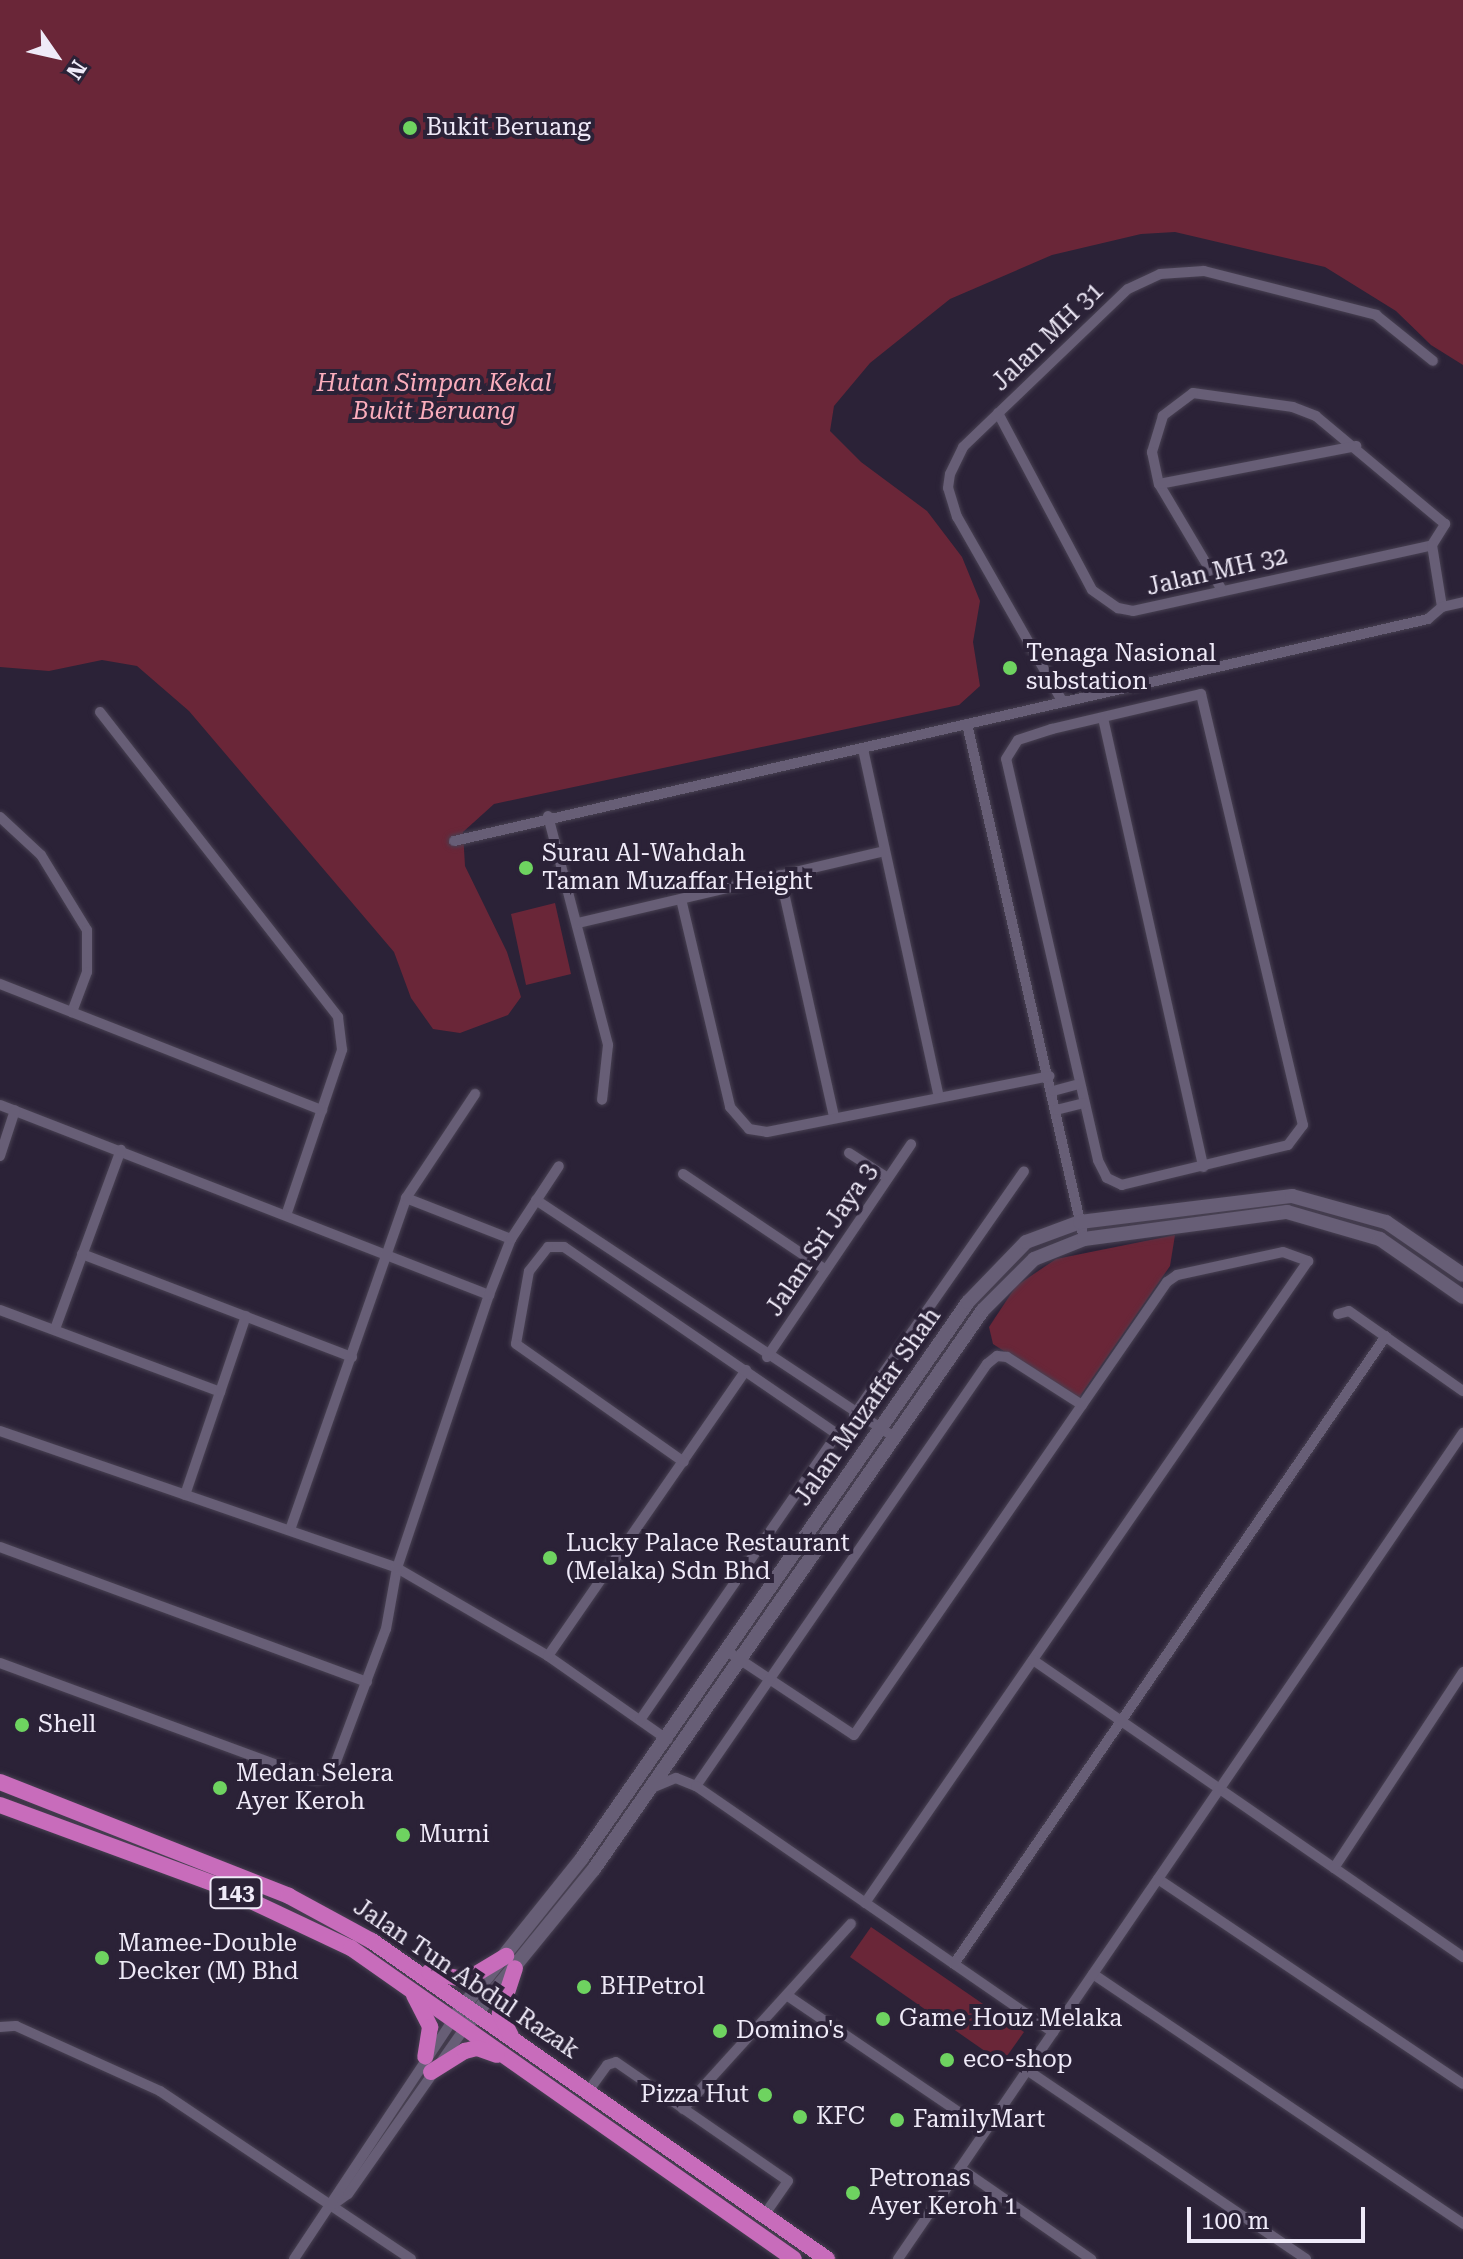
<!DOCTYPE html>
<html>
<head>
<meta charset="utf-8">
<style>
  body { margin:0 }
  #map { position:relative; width:1463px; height:2259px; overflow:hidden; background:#2b2237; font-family:"Roboto Serif",serif }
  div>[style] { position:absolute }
  .green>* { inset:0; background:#6a2638 }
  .roads { filter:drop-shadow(0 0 2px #484152) drop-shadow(0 0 2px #484152) }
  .minor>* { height:10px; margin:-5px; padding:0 5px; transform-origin:5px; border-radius:5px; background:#675e76 }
  .secondary>* { height:14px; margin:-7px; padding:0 7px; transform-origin:7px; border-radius:7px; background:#675e76 }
  .trunk>* { height:16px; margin:-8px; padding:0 8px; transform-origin:8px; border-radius:8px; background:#c86cbb }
  .dots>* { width:22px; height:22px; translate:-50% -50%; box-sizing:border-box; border:4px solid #2b2237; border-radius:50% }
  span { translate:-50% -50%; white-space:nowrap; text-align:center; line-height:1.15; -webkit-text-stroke:8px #2b2237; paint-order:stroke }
  .shield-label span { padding:2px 6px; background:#2b2237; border:2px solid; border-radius:6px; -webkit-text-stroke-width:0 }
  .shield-label { font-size:22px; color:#efeaf8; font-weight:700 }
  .poi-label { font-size:24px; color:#efeaf8 }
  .left { translate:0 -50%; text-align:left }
  .right { translate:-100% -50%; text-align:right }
  .street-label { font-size:24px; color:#efeaf8 }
  .park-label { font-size:24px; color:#fbadbc; font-style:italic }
  .north { position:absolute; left:16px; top:16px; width:80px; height:80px; -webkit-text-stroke:6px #2b2237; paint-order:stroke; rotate:124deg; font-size:22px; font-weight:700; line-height:32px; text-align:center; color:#efeaf8 }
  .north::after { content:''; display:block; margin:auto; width:28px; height:36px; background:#efeaf8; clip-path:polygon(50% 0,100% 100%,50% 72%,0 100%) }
  .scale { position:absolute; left:1187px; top:2207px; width:178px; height:36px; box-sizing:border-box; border:4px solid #efeaf8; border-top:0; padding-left:10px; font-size:24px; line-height:28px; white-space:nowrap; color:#efeaf8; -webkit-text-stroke:6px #2b2237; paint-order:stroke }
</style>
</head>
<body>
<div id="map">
  <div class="green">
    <div style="clip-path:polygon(0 0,1463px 0,1463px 365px,1431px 345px,1396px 311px,1325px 267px,1175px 232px,1141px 234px,1052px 255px,950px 299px,870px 363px,834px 406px,830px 431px,861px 462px,927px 511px,962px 557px,980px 601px,973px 642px,980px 686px,959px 705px,494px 804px,463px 832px,465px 866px,507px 952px,521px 997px,508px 1015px,460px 1033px,433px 1029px,411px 998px,394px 952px,189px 711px,137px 666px,102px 660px,49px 671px,0 667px)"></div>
    <div style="clip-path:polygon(555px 903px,571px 974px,526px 985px,511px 914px)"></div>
    <div style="clip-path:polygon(1175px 1235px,1170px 1266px,1078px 1399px,993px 1344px,989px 1327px,1016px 1286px,1056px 1259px)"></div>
    <div style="clip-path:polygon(871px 1927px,1024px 2032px,1002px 2063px,850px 1957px)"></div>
  </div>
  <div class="roads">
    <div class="minor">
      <div style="left:998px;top:413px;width:200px;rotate:62deg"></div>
      <div style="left:1092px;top:590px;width:32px;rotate:35deg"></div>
      <div style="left:1118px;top:608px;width:15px;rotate:11deg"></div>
      <div style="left:1133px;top:611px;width:306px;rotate:-12.4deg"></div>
      <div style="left:1432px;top:545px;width:25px;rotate:-58deg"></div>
      <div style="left:1445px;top:524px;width:168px;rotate:-140.1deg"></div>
      <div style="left:1316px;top:416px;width:25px;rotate:-159deg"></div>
      <div style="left:1293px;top:407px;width:101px;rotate:-172deg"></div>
      <div style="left:1193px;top:393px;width:38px;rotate:143deg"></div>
      <div style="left:1163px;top:416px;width:38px;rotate:107deg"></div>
      <div style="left:1152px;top:452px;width:33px;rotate:78deg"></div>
      <div style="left:1159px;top:484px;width:123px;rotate:59.3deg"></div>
      <div style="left:1159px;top:484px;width:201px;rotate:-10.9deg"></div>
      <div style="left:1432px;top:545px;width:63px;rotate:80.8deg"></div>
      <div style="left:1201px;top:694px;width:443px;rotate:76.7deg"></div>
      <div style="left:1303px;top:1125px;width:25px;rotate:127deg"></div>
      <div style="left:1288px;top:1145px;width:171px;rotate:166.5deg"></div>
      <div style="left:1122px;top:1185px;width:17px;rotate:-155deg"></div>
      <div style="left:1107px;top:1178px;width:20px;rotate:-117deg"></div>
      <div style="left:1098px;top:1160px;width:411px;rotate:-102.9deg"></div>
      <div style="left:1006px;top:759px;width:22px;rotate:-58deg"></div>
      <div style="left:1018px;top:740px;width:36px;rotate:-18deg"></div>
      <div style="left:1052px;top:729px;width:153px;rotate:-13.2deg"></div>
      <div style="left:1061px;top:699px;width:210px;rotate:-119.7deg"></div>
      <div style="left:957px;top:517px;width:30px;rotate:-107deg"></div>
      <div style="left:948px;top:488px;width:14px;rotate:-82deg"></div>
      <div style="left:950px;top:474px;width:30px;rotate:-64deg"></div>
      <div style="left:963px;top:447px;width:228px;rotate:-43.8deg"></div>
      <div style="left:1128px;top:289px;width:35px;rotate:-25deg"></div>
      <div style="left:1160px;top:274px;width:44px;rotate:-3.9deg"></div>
      <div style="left:1204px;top:271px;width:178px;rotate:14.3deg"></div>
      <div style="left:1376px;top:315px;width:73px;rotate:38.9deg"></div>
      <div style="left:100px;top:712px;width:387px;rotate:52deg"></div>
      <div style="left:338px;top:1017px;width:33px;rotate:83deg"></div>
      <div style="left:342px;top:1050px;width:174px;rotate:108.7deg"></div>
      <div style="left:1103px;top:718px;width:460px;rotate:77.4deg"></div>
      <div style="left:967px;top:724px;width:528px;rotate:77.2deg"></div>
      <div style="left:863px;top:749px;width:356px;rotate:77.7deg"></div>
      <div style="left:548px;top:816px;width:237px;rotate:75.3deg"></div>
      <div style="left:608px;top:1045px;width:55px;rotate:96.2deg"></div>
      <div style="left:0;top:817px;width:56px;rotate:42.8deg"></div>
      <div style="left:41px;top:855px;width:88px;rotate:58.5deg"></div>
      <div style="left:87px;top:930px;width:42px;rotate:90deg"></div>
      <div style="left:87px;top:972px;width:43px;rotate:110.6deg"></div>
      <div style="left:454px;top:841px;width:999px;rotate:-12.84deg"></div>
      <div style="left:1428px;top:619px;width:18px;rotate:-41deg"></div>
      <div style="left:1442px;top:607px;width:22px;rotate:-13deg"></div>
      <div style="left:780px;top:875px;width:248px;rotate:77.4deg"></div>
      <div style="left:681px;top:899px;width:214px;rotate:76.7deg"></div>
      <div style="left:730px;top:1107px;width:29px;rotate:49deg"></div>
      <div style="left:749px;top:1129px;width:18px;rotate:9deg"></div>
      <div style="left:767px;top:1132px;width:288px;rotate:-11.2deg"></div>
      <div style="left:578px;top:923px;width:314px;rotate:-13.2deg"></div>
      <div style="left:0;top:984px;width:346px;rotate:21.4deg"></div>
      <div style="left:1053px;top:1091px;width:28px;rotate:-15deg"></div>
      <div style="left:0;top:1105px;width:525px;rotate:21.23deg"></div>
      <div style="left:1056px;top:1110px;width:29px;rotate:-14deg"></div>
      <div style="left:849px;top:1153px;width:46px;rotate:32.7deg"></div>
      <div style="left:0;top:1156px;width:48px;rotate:-71.9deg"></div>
      <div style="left:683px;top:1174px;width:172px;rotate:33.9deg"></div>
      <div style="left:406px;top:1198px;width:113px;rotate:21.3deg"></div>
      <div style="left:536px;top:1200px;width:431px;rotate:33.5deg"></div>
      <div style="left:82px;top:1254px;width:289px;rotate:20.9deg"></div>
      <div style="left:0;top:1310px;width:235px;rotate:20.4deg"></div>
      <div style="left:1338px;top:1314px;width:11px;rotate:-15deg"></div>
      <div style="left:1349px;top:1311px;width:139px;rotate:35.1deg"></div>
      <div style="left:55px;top:1329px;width:191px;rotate:-69.8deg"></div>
      <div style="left:767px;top:1357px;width:257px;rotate:-55.9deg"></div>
      <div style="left:854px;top:1415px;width:297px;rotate:-55.1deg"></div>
      <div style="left:0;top:1431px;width:420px;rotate:19deg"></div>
      <div style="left:397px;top:1568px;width:175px;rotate:30.2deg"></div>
      <div style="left:548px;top:1656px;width:146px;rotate:35deg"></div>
      <div style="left:185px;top:1495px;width:189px;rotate:-71.2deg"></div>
      <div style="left:290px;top:1530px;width:352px;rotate:-70.7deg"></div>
      <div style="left:406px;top:1198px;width:125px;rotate:-56.4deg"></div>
      <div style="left:0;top:1547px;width:391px;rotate:20.2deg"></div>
      <div style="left:727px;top:1651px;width:152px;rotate:33.5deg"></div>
      <div style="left:854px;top:1735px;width:551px;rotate:-55.36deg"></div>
      <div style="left:1167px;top:1282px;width:12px;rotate:-35deg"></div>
      <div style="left:1177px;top:1275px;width:108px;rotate:-12.2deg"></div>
      <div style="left:1283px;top:1252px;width:27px;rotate:20deg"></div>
      <div style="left:1308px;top:1261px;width:780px;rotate:124.61deg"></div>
      <div style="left:548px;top:1656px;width:348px;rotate:-55.3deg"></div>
      <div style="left:1033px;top:1660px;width:523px;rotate:34.63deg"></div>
      <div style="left:0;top:1663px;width:337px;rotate:20.2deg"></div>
      <div style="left:316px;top:1779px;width:16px;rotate:-15deg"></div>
      <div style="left:331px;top:1775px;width:156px;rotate:-69.4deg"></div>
      <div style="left:386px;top:1629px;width:62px;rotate:-79.8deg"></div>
      <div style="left:397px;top:1568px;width:288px;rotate:-71.4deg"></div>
      <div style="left:489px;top:1295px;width:60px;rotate:-68.6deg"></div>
      <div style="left:511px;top:1239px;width:87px;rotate:-56.7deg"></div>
      <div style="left:640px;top:1720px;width:347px;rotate:-55.4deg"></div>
      <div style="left:837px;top:1434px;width:331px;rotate:-145.6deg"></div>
      <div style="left:564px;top:1247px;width:16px;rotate:180deg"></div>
      <div style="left:548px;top:1247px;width:31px;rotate:128deg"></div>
      <div style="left:529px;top:1271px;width:74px;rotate:100.1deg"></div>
      <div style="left:516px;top:1344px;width:205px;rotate:35.1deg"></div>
      <div style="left:696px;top:1786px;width:513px;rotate:-55.41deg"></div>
      <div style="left:987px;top:1364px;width:13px;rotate:-39deg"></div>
      <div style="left:997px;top:1356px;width:10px;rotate:6deg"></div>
      <div style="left:1007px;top:1357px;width:89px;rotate:32.6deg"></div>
      <div style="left:652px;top:1788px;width:26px;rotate:-23deg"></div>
      <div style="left:676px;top:1778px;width:22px;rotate:22deg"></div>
      <div style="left:696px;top:1786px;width:434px;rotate:34.6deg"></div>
      <div style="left:1334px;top:1868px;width:235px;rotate:-56.6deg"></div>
      <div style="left:1158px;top:1879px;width:367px;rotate:33.9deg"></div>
      <div style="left:954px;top:1964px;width:762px;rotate:-55.48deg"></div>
      <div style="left:1093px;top:1974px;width:447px;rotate:34deg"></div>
      <div style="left:788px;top:1996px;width:238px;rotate:34.2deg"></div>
      <div style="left:0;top:2027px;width:16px;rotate:-4deg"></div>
      <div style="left:16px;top:2026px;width:158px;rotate:24.3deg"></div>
      <div style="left:160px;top:2091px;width:302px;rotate:33.8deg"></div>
      <div style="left:1027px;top:2070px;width:337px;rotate:34.1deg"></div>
      <div style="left:589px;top:2090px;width:31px;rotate:-54deg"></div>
      <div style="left:607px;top:2065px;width:9px;rotate:-18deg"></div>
      <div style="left:616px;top:2062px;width:209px;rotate:34.7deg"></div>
      <div style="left:788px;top:2181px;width:40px;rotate:124.9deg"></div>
      <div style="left:683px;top:2109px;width:250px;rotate:-47.8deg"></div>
      <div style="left:960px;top:2168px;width:160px;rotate:34.8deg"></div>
      <div style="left:334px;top:2204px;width:17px;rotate:-36deg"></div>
      <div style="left:348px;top:2194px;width:205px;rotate:-54.9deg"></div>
      <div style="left:294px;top:2259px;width:289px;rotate:-56.4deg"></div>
      <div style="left:898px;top:2259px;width:1001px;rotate:-55.63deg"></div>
    </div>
    <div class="secondary">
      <div style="left:454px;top:2018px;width:205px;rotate:-51.3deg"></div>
      <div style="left:582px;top:1858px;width:677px;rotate:-55.23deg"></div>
      <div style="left:968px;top:1302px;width:83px;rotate:-46deg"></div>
      <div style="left:1026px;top:1242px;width:58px;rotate:-20.3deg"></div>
      <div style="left:1080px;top:1222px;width:214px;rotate:-7deg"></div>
      <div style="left:1292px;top:1196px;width:98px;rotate:15.5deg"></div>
      <div style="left:1386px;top:1222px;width:93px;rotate:34.5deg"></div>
      <div style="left:470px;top:2021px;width:196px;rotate:-50.8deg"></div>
      <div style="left:594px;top:1869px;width:681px;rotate:-55.17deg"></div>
      <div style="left:983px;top:1310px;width:72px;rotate:-45deg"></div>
      <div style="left:1034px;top:1259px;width:54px;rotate:-21.8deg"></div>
      <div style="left:1084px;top:1239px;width:205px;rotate:-7.6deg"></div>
      <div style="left:1287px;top:1212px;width:97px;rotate:16.2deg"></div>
      <div style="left:1380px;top:1239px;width:101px;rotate:34.9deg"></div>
    </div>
    <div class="trunk">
      <div style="left:0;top:1782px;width:311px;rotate:21.5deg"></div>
      <div style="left:289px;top:1896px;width:94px;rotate:28.5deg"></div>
      <div style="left:372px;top:1941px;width:555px;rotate:34.95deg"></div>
      <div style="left:0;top:1805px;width:231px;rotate:20.2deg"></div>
      <div style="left:217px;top:1885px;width:148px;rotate:25.2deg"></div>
      <div style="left:351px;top:1948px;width:541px;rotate:35.07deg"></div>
      <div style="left:429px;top:1972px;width:38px;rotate:12deg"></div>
      <div style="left:466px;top:1980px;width:47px;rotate:-31deg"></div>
      <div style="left:414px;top:1995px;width:36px;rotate:63deg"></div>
      <div style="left:430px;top:2027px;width:30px;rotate:99deg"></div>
      <div style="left:511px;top:2036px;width:25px;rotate:-117deg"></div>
      <div style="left:500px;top:2014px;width:48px;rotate:-71.9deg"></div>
      <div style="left:431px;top:2072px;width:40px;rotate:-32deg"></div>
      <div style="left:465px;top:2051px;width:12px;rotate:-14deg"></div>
      <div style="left:477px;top:2048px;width:21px;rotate:19deg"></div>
    </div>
  </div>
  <div class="dots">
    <div style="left:410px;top:128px;background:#6ed360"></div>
    <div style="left:1010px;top:668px;background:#6ed360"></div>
    <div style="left:526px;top:868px;background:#6ed360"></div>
    <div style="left:550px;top:1558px;background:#6ed360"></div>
    <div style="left:22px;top:1725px;background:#6ed360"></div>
    <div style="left:220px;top:1788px;background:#6ed360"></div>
    <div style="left:403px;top:1835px;background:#6ed360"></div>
    <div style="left:102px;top:1958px;background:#6ed360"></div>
    <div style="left:584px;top:1987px;background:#6ed360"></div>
    <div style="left:883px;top:2019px;background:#6ed360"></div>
    <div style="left:720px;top:2031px;background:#6ed360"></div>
    <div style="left:947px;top:2060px;background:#6ed360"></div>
    <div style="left:765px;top:2095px;background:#6ed360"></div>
    <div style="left:800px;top:2117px;background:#6ed360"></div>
    <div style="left:897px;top:2120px;background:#6ed360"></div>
    <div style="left:853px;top:2193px;background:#6ed360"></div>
  </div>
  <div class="shield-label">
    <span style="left:236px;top:1893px">143</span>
  </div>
  <div class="poi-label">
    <span class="left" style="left:426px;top:128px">Bukit Beruang</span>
    <span class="left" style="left:1026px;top:668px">Tenaga Nasional<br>substation</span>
    <span class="left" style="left:542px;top:868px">Surau Al-Wahdah<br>Taman Muzaffar Height</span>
    <span class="left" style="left:566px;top:1558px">Lucky Palace Restaurant<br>(Melaka) Sdn Bhd</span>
    <span class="left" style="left:38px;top:1725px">Shell</span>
    <span class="left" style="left:236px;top:1788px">Medan Selera<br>Ayer Keroh</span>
    <span class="left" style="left:419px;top:1835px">Murni</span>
    <span class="left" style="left:118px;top:1958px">Mamee-Double<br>Decker (M) Bhd</span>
    <span class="left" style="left:600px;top:1987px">BHPetrol</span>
    <span class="left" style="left:899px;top:2019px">Game Houz Melaka</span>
    <span class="left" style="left:736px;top:2031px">Domino's</span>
    <span class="left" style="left:963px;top:2060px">eco-shop</span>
    <span class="right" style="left:749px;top:2095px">Pizza Hut</span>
    <span class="left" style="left:816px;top:2117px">KFC</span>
    <span class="left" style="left:913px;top:2120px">FamilyMart</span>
    <span class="left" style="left:869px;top:2193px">Petronas<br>Ayer Keroh 1</span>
  </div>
  <div class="street-label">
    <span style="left:1048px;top:337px;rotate:-44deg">Jalan MH 31</span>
    <span style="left:1217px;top:572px;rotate:-13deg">Jalan MH 32</span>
    <span style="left:822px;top:1240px;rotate:-56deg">Jalan Sri Jaya 3</span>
    <span style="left:868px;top:1407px;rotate:-55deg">Jalan Muzaffar Shah</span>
    <span style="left:466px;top:1979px;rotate:34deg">Jalan Tun Abdul Razak</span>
  </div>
  <div class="park-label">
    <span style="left:434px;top:398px">Hutan Simpan Kekal<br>Bukit Beruang</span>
  </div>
  <div class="north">N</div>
  <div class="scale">100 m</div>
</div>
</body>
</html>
